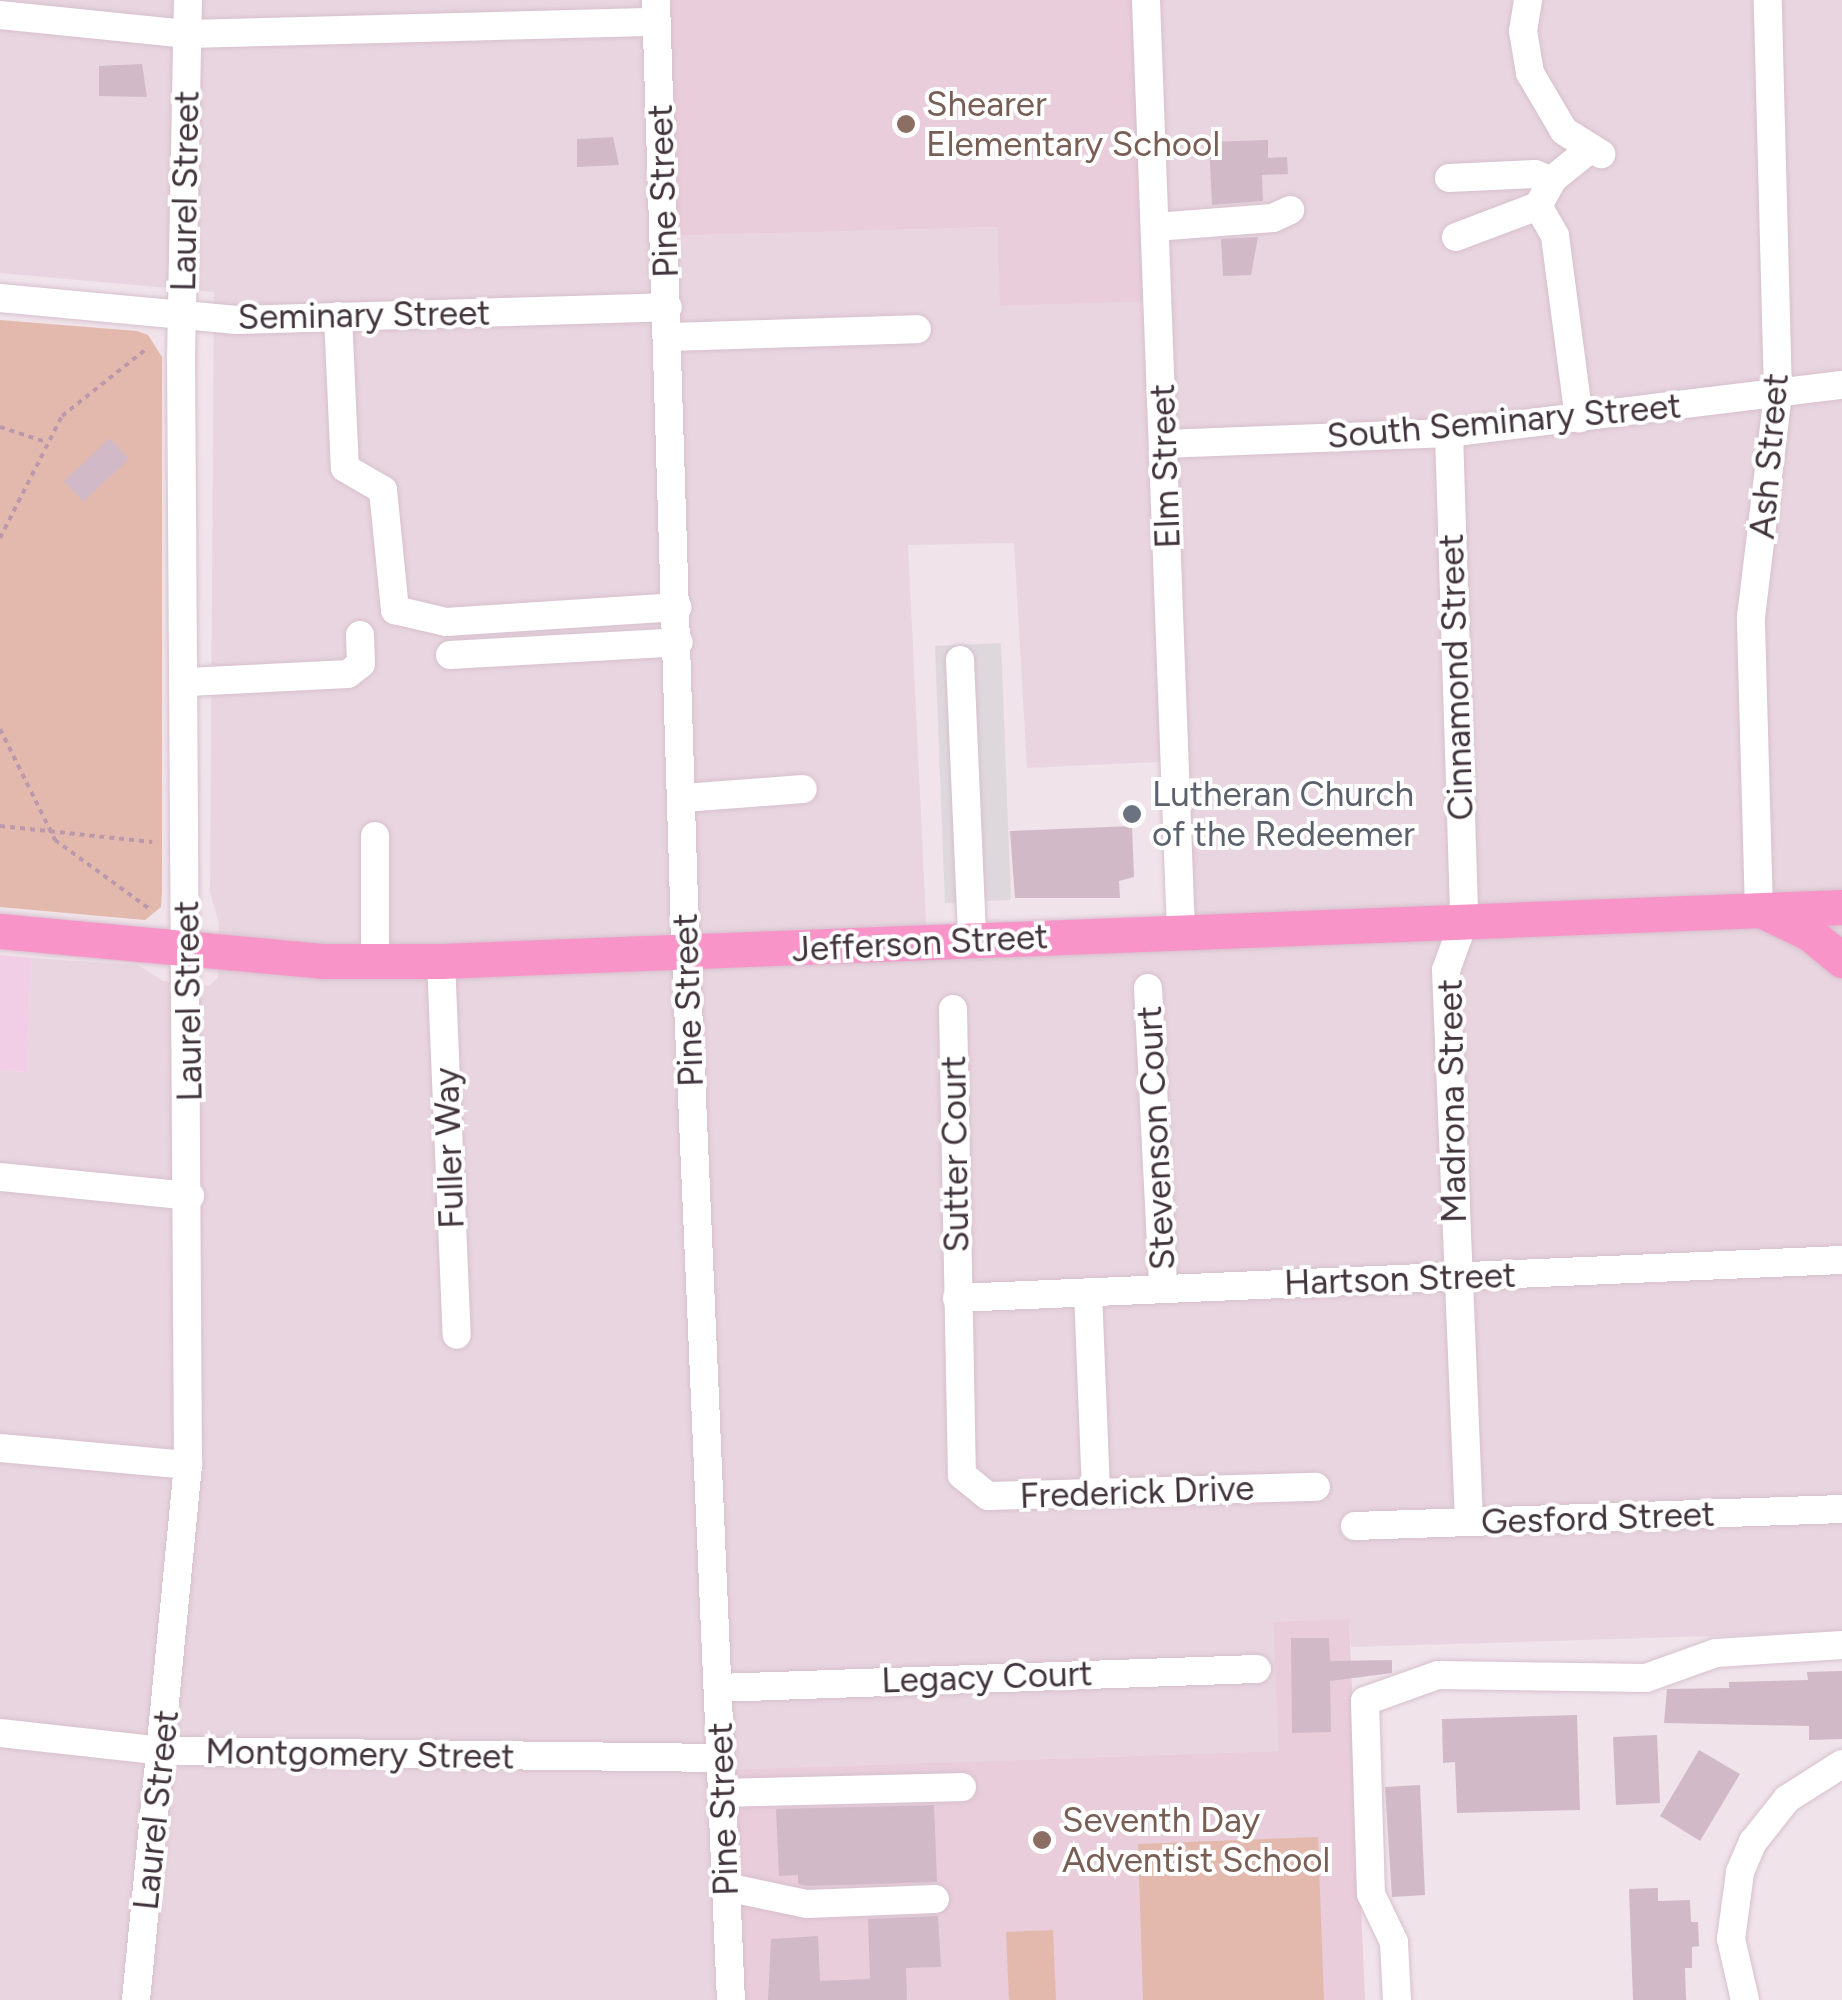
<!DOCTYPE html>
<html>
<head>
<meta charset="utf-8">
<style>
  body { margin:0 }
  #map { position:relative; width:1842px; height:2000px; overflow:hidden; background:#f0e3ea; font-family:Figtree,sans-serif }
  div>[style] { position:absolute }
  .residential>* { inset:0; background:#e8d5df }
  .commercial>* { inset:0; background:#f2cee6 }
  .education>* { inset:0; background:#e9cddb }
  .green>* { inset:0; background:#e3b9ad }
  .parking>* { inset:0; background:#ded8dc }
  .building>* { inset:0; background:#d1b9c8 }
  .path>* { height:4px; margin-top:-2px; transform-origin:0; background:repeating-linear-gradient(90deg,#bc98ad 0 5px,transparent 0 10px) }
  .roads { filter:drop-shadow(0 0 2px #d6c0cd) drop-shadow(0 0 2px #d6c0cd) }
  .minor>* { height:28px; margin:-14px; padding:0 14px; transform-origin:14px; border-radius:14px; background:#fff }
  .major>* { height:35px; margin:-17.5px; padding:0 17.5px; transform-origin:17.5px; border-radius:17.5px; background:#f894c8 }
  .dots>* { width:28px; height:28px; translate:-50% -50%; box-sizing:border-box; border:5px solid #fff; border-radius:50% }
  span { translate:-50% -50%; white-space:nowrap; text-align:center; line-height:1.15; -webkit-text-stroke:8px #fff; paint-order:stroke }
  .education-label { font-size:35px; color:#785e54 }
  .left { translate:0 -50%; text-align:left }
  .street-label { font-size:35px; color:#42343c }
  .worship-label { font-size:35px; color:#5b616d }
</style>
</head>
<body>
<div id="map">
  <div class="residential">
    <div style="clip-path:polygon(evenodd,0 0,656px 0,665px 236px,999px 227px,1001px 306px,1158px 300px,1146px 0,1842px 0,1842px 1632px,1351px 1647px,1349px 1619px,1273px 1623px,1280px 1751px,722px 1770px,731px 2000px,0 2000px,0 1070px,27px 1072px,31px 958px,138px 965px,163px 981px,209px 986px,218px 977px,219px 923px,210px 892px,214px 292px,0 273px,0 0,1014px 543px,1027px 768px,1175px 761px,1181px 932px,927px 940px,908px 545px,1014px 543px)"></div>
  </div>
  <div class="commercial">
    <div style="clip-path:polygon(0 955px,31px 958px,27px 1072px,0 1070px)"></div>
  </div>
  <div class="education">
    <div style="clip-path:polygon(656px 0,1146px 0,1158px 301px,1000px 306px,998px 227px,665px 236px)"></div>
    <div style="clip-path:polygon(1349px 1619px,1365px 2000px,731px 2000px,721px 1770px,1279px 1751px,1273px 1622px)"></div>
  </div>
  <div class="green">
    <div style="clip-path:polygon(0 320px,137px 331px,148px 335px,162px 357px,162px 891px,161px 907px,145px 920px,0 907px)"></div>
    <div style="clip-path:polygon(1318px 1837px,1324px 2000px,1143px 2000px,1138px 1844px)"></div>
    <div style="clip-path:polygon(1053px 1930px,1056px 2000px,1009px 2000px,1006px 1932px)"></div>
  </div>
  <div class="parking">
    <div style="clip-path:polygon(1001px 643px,1011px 900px,945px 903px,935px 646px)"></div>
  </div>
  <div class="building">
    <div style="clip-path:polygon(142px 64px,147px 97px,99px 96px,99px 66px)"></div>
    <div style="clip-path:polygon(613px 137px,619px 165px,577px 167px,577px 139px)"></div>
    <div style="clip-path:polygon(1268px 140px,1268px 158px,1287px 157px,1288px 174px,1262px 175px,1263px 201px,1212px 205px,1209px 142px)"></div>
    <div style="clip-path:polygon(1258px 237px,1251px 275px,1223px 276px,1221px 239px)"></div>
    <div style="clip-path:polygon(110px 438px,129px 459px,83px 502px,64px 481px)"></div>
    <div style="clip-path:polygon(1132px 826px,1134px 877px,1119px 881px,1120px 898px,1015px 898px,1010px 831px)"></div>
    <div style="clip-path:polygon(1291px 1638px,1329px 1638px,1330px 1661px,1392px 1660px,1392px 1673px,1330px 1681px,1331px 1732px,1292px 1733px)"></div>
    <div style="clip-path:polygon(1842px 1671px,1842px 1739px,1809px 1740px,1809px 1726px,1664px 1723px,1667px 1689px,1729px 1688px,1729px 1682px,1808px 1680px,1807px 1672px)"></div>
    <div style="clip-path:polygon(1577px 1715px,1580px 1810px,1457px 1813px,1455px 1762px,1443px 1763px,1442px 1719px)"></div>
    <div style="clip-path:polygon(1657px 1735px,1660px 1803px,1616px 1805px,1613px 1737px)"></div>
    <div style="clip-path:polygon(1699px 1750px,1740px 1774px,1700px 1841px,1660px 1816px)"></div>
    <div style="clip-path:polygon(1420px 1785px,1425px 1895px,1392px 1897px,1385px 1787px)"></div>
    <div style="clip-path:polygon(934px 1805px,937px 1882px,808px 1886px,798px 1884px,798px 1875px,779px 1876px,776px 1809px)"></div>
    <div style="clip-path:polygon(1658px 1888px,1658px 1901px,1690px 1900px,1691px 1922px,1698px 1922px,1699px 1946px,1692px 1947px,1692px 1968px,1685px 1968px,1686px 2000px,1633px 2000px,1629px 1889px)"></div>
    <div style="clip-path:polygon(938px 1916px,941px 1967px,906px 1968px,907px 2000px,768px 2000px,771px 1939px,818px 1936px,820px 1981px,870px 1979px,868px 1919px)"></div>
  </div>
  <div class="path">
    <div style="left:0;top:427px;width:48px;rotate:18.1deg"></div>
    <div style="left:0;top:538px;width:137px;rotate:-63.1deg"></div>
    <div style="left:62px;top:416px;width:106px;rotate:-38.5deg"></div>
    <div style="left:0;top:729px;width:124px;rotate:63.6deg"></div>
    <div style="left:55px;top:840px;width:119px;rotate:36.1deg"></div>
    <div style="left:0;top:826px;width:153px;rotate:6deg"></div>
  </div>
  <div class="roads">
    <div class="minor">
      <div style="left:656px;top:0;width:935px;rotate:88.22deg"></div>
      <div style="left:685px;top:935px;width:1066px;rotate:87.53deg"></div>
      <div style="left:1146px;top:0;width:934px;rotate:87.85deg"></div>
      <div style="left:1528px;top:0;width:31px;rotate:99deg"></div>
      <div style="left:1523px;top:31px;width:43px;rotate:80.5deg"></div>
      <div style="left:1530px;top:73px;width:67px;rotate:59.6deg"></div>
      <div style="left:1564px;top:131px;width:44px;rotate:31.9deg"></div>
      <div style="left:0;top:15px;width:189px;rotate:5.8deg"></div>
      <div style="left:188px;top:34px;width:469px;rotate:-1.5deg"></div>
      <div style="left:1449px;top:178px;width:86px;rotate:-2.7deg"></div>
      <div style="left:1535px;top:174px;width:18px;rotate:22deg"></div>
      <div style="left:1538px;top:206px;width:34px;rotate:60deg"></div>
      <div style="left:1555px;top:236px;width:184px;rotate:82.5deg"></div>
      <div style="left:1155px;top:227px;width:118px;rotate:-4.4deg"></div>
      <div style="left:1273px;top:218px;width:19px;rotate:-25deg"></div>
      <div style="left:1456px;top:237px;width:88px;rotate:-20.7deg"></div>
      <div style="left:1538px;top:206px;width:31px;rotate:-61deg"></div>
      <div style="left:1553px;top:179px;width:49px;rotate:-39.2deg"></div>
      <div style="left:0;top:298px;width:238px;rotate:5.3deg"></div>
      <div style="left:237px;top:320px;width:431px;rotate:-1.7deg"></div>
      <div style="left:338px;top:316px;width:152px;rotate:87.4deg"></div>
      <div style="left:345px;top:468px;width:44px;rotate:30.1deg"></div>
      <div style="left:383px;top:490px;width:121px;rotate:84.3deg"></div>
      <div style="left:395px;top:610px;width:52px;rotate:13.2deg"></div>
      <div style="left:446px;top:622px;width:232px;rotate:-3.7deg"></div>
      <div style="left:669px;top:337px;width:248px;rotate:-1.8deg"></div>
      <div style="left:1449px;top:433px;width:488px;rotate:88.2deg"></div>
      <div style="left:1464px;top:921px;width:52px;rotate:110.2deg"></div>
      <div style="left:1446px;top:970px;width:552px;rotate:87.61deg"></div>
      <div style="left:1164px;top:444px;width:285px;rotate:-2.2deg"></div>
      <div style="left:1449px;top:433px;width:396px;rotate:-7deg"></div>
      <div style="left:450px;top:655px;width:229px;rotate:-3.2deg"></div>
      <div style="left:960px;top:660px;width:279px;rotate:87.5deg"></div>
      <div style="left:188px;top:682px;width:160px;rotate:-2.9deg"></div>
      <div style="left:348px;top:674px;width:16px;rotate:-38deg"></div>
      <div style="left:361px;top:664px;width:29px;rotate:-92deg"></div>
      <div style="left:684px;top:798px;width:119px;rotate:-4.3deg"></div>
      <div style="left:1759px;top:911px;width:294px;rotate:-91.6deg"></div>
      <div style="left:1751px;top:617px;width:225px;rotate:-83.1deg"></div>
      <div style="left:1778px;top:394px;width:394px;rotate:-91.5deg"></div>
      <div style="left:441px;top:961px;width:374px;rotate:87.6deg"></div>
      <div style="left:375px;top:962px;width:126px;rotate:-90deg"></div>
      <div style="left:1148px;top:988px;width:301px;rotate:87.1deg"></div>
      <div style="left:953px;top:1009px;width:466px;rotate:88.9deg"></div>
      <div style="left:962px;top:1475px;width:33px;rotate:39deg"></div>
      <div style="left:988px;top:1496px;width:328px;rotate:-1.6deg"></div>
      <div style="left:0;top:1177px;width:191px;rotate:5.7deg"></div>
      <div style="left:1088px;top:1292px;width:201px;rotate:87.7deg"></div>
      <div style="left:957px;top:1298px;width:886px;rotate:-2.46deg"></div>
      <div style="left:0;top:1448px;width:189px;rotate:5.2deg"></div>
      <div style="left:1355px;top:1526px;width:487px;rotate:-2deg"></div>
      <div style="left:718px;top:1688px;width:539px;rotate:-2.02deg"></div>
      <div style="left:0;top:1733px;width:165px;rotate:6.3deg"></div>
      <div style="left:164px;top:1751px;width:557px;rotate:0.72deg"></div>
      <div style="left:722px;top:1793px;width:240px;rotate:-1.4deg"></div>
      <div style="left:726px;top:1887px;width:83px;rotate:11.9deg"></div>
      <div style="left:807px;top:1904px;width:128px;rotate:-2.2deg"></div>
      <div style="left:136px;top:2000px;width:538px;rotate:-84.45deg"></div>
      <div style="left:188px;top:1465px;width:1105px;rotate:-90.36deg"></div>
      <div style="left:181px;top:360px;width:360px;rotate:-88.9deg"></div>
      <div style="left:1397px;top:2000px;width:58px;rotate:-93deg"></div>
      <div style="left:1394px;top:1942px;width:53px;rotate:-115.6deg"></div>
      <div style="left:1371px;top:1894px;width:193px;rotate:-91.8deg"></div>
      <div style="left:1365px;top:1701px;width:77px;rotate:-19.6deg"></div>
      <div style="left:1438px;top:1675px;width:208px;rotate:0.8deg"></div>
      <div style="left:1646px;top:1678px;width:74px;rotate:-19.7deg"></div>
      <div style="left:1716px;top:1653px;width:126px;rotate:-3.6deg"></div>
      <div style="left:1745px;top:2000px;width:63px;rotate:-102.9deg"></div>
      <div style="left:1731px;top:1939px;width:68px;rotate:-82.3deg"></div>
      <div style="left:1740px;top:1872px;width:33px;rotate:-67deg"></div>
      <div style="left:1753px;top:1842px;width:55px;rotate:-51.7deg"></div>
      <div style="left:1787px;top:1799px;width:65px;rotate:-32.5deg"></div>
    </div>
    <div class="major">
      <div style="left:1769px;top:914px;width:44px;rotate:25.4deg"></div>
      <div style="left:1809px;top:933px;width:43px;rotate:39.3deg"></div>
      <div style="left:0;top:931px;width:323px;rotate:5.3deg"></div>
      <div style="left:322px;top:961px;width:119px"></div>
      <div style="left:441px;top:961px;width:1402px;rotate:-2.21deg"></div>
    </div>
  </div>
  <div class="dots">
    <div style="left:906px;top:124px;background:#8d6e63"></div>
    <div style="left:1132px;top:814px;background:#6b7280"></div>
    <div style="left:1042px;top:1840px;background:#8d6e63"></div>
  </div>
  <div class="education-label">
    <span class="left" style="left:926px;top:124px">Shearer<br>Elementary School</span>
    <span class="left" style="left:1062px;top:1840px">Seventh Day<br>Adventist School</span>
  </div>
  <div class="street-label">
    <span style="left:185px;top:191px;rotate:-89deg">Laurel Street</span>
    <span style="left:663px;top:191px;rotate:-92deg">Pine Street</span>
    <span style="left:364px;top:315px;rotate:-1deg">Seminary Street</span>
    <span style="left:1504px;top:421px;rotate:-5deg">South Seminary Street</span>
    <span style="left:1769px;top:456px;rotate:-85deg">Ash Street</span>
    <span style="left:1165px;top:466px;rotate:-92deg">Elm Street</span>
    <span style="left:1456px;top:677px;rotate:-92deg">Cinnamond Street</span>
    <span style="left:920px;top:943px;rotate:-3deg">Jefferson Street</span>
    <span style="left:688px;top:1000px;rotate:-92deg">Pine Street</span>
    <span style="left:188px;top:1001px;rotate:-91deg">Laurel Street</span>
    <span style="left:1452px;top:1101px;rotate:-91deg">Madrona Street</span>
    <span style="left:1156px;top:1138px;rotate:-93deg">Stevenson Court</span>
    <span style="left:449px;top:1148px;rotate:-92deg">Fuller Way</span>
    <span style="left:955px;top:1154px;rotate:-91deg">Sutter Court</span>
    <span style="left:1400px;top:1279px;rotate:-2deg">Hartson Street</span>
    <span style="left:1137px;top:1492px;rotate:-2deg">Frederick Drive</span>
    <span style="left:1598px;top:1518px;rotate:-2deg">Gesford Street</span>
    <span style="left:987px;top:1677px;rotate:-2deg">Legacy Court</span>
    <span style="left:360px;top:1754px;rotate:1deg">Montgomery Street</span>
    <span style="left:723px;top:1809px;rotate:-92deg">Pine Street</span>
    <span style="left:156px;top:1810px;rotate:-84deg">Laurel Street</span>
  </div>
  <div class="worship-label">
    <span class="left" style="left:1152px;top:814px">Lutheran Church<br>of the Redeemer</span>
  </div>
</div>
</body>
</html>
